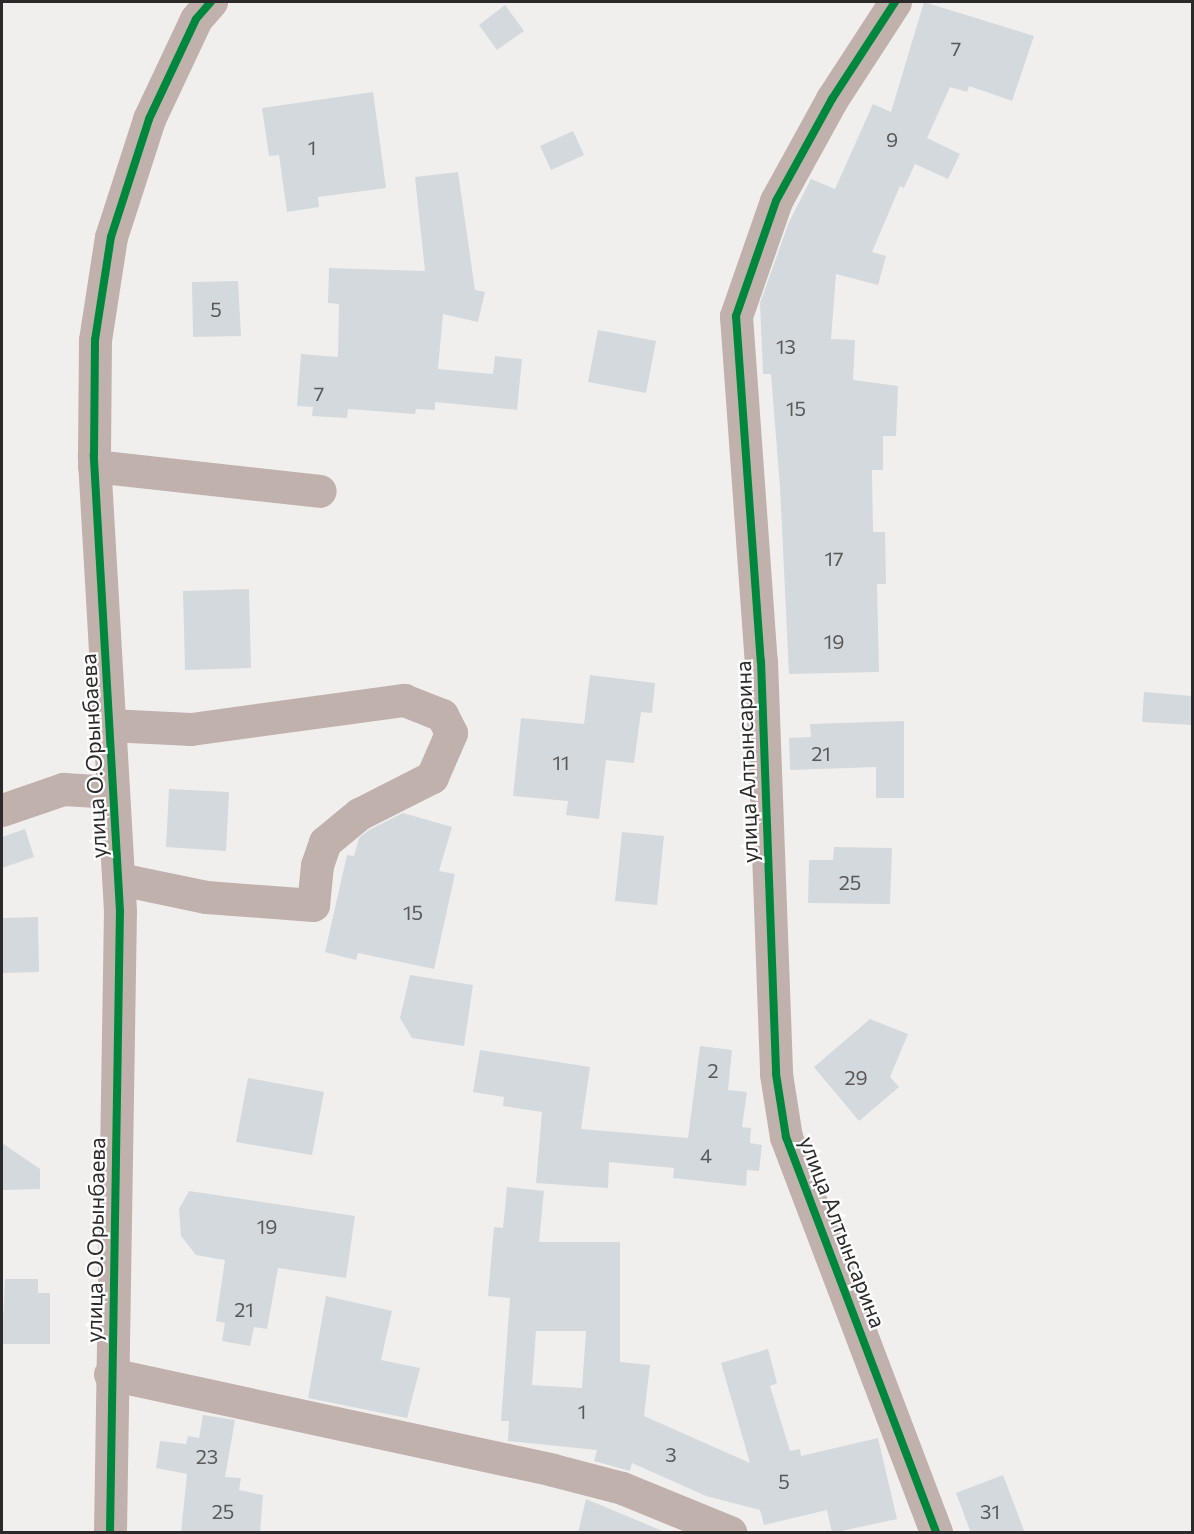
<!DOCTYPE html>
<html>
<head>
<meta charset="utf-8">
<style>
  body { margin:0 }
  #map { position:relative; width:1194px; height:1534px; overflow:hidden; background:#f1efee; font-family:Commissioner,sans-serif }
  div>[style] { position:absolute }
  .building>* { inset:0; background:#d3d9dd }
  .minor>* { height:33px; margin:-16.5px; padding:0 16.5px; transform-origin:16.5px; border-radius:16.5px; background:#c1b1ad }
  .cycleway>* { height:8px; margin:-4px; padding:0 4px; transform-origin:4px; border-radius:4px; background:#00873e }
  span { translate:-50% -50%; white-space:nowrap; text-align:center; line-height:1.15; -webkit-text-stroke:4.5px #fff; paint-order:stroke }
  .number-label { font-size:20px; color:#585859 }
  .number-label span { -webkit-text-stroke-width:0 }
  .street-label { font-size:22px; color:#2b2929 }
  .frame { position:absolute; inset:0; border:3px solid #2b2929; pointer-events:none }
</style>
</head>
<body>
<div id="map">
  <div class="building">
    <div style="clip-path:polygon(924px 2px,1034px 36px,1012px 101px,969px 86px,967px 92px,950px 87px,927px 138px,960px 154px,948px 179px,915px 164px,904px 188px,900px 186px,872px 252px,886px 256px,878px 285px,836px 274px,831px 339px,855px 340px,853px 380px,898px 386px,896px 436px,883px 436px,883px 470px,872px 470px,873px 532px,885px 532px,886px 584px,877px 584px,879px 672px,789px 674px,780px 487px,771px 374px,763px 374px,760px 303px,789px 222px,811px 179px,835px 189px,873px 104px,891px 112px)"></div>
    <div style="clip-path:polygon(505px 5px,524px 31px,497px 50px,479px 25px)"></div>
    <div style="clip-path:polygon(373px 92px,386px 188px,318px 197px,319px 207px,287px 212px,279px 155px,269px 156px,262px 108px)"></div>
    <div style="clip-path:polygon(573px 131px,584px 155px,551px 170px,540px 146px)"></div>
    <div style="clip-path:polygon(458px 172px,475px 290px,485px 292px,478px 322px,443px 314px,438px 369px,493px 374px,495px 356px,522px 359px,517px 410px,435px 402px,435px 410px,416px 409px,415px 414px,348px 409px,347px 418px,312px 416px,313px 407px,297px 406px,301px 354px,338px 357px,339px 304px,328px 303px,329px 268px,425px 271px,415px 177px)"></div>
    <div style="clip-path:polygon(238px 281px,241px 336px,193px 337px,192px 282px)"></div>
    <div style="clip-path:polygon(598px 330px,656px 341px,646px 393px,588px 382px)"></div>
    <div style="clip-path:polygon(249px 589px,251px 668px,185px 670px,183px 591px)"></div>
    <div style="clip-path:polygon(590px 675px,655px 683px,652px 713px,641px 712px,634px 763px,606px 760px,599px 819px,566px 815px,568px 801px,513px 796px,521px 718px,584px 724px)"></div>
    <div style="clip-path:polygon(1144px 692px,1192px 696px,1192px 725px,1142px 722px)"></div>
    <div style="clip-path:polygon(904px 721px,904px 798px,876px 798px,876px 767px,790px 770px,789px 738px,811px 737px,810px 724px)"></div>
    <div style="clip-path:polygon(169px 789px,229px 792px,226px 851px,166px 847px)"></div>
    <div style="clip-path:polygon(403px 813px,452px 827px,439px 871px,455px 874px,434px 969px,358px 953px,356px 960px,325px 952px,347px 855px,354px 856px,359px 838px,369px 830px)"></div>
    <div style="clip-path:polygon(25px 829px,34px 857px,2px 868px,2px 837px)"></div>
    <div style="clip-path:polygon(622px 832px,664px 836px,657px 905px,615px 901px)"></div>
    <div style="clip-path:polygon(834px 847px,892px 848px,890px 904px,808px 903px,809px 860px,833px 860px)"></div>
    <div style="clip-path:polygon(38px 917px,39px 972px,2px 973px,2px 918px)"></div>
    <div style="clip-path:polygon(410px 975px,473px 985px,464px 1046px,412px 1038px,400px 1018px)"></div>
    <div style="clip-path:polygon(870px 1019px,908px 1034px,890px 1077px,899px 1087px,859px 1121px,814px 1067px)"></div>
    <div style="clip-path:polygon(700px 1046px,732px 1050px,728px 1090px,747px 1092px,742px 1127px,751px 1128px,750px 1143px,762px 1145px,759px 1171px,747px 1170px,746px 1186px,673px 1178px,674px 1168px,609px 1162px,608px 1188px,536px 1183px,542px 1112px,503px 1106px,504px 1097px,473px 1092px,480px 1050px,590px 1067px,581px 1129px,688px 1138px)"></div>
    <div style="clip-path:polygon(248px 1078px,324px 1092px,312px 1155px,236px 1142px)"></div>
    <div style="clip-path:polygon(2px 1143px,40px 1169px,40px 1189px,2px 1190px)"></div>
    <div style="clip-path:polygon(evenodd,507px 1187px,544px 1191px,539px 1242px,620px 1242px,620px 1362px,650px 1365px,644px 1416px,750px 1463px,721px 1363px,768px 1349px,777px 1383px,770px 1386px,790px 1451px,800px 1449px,801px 1456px,878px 1438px,897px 1519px,832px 1533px,827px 1510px,764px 1525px,760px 1510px,706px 1496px,632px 1463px,630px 1471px,594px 1461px,597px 1450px,508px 1441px,509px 1421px,501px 1421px,510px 1298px,488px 1296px,494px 1227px,503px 1228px,507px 1187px,536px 1331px,586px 1331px,582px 1388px,532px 1385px,536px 1331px)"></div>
    <div style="clip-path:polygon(189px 1191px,355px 1216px,346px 1278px,278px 1268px,267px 1329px,254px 1327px,250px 1346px,222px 1341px,225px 1323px,216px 1321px,225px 1260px,196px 1255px,181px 1236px,179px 1209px)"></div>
    <div style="clip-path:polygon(5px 1279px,38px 1279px,38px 1293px,50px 1293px,50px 1344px,2px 1344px)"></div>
    <div style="clip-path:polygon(326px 1296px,392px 1311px,381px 1360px,420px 1368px,407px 1418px,308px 1398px)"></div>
    <div style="clip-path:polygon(203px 1415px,235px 1420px,225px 1477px,241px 1478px,239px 1490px,263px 1495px,260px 1533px,181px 1533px,187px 1474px,156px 1468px,160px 1441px,186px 1444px,188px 1436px,199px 1438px)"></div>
    <div style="clip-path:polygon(1003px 1475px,1025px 1533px,971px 1533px,956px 1493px)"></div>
    <div style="clip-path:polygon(586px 1499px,665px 1532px,665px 1533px,578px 1533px)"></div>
  </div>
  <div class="minor">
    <div style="left:895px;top:2px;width:116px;rotate:123deg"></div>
    <div style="left:832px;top:99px;width:116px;rotate:118.8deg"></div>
    <div style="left:776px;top:201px;width:122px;rotate:109.2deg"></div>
    <div style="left:736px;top:316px;width:346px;rotate:85.9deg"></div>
    <div style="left:761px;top:661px;width:413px;rotate:87.9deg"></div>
    <div style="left:776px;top:1074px;width:64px;rotate:81deg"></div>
    <div style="left:786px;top:1137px;width:423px;rotate:69.2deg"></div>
    <div style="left:94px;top:466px;width:227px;rotate:6.3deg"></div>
    <div style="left:109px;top:725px;width:82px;rotate:2.8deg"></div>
    <div style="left:191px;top:729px;width:215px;rotate:-7.8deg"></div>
    <div style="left:404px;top:700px;width:41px;rotate:21.5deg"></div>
    <div style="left:442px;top:715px;width:20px;rotate:63deg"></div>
    <div style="left:451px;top:733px;width:48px;rotate:113.4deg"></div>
    <div style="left:432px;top:777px;width:82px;rotate:153.1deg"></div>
    <div style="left:359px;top:814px;width:44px;rotate:140.5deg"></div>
    <div style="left:325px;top:842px;width:24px;rotate:109deg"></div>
    <div style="left:317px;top:865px;width:40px;rotate:95.7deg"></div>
    <div style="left:313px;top:905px;width:107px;rotate:-175.7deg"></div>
    <div style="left:206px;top:897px;width:89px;rotate:-168.3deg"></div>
    <div style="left:2px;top:810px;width:65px;rotate:-19deg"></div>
    <div style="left:63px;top:789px;width:50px;rotate:3.4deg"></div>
    <div style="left:110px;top:1374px;width:453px;rotate:12.2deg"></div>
    <div style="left:553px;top:1470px;width:71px;rotate:14.6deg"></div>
    <div style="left:622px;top:1488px;width:117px;rotate:22.2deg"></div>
    <div style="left:110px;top:1532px;width:621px;rotate:-89.08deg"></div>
    <div style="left:120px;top:911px;width:457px;rotate:-93.3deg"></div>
    <div style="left:94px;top:455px;width:115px;rotate:-89.5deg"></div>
    <div style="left:95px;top:340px;width:104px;rotate:-81.2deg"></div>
    <div style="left:111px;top:237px;width:124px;rotate:-72.1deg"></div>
    <div style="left:149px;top:119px;width:110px;rotate:-64.8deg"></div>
    <div style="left:196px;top:19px;width:23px;rotate:-49deg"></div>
  </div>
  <div class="cycleway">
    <div style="left:895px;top:2px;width:116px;rotate:123deg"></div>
    <div style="left:832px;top:99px;width:116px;rotate:118.8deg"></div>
    <div style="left:776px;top:201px;width:122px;rotate:109.2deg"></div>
    <div style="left:736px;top:316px;width:346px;rotate:85.9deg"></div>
    <div style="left:761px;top:661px;width:413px;rotate:87.9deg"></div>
    <div style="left:776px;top:1074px;width:64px;rotate:81deg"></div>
    <div style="left:786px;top:1137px;width:423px;rotate:69.2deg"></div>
    <div style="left:110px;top:1532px;width:621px;rotate:-89.08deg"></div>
    <div style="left:120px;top:911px;width:457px;rotate:-93.3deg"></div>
    <div style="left:94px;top:455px;width:115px;rotate:-89.5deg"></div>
    <div style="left:95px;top:340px;width:104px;rotate:-81.2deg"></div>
    <div style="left:111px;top:237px;width:124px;rotate:-72.1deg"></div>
    <div style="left:149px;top:119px;width:110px;rotate:-64.8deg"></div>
    <div style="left:196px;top:19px;width:23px;rotate:-49deg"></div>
  </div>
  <div class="number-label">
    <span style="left:956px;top:48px">7</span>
    <span style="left:892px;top:139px">9</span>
    <span style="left:312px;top:147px">1</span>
    <span style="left:216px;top:309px">5</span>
    <span style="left:786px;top:346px">13</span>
    <span style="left:319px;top:393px">7</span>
    <span style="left:796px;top:408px">15</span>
    <span style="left:834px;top:558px">17</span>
    <span style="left:834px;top:641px">19</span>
    <span style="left:821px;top:753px">21</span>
    <span style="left:561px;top:762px">11</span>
    <span style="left:850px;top:882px">25</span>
    <span style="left:413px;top:912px">15</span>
    <span style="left:713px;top:1070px">2</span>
    <span style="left:856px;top:1077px">29</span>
    <span style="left:706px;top:1155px">4</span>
    <span style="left:267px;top:1226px">19</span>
    <span style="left:244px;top:1309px">21</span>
    <span style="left:582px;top:1411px">1</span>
    <span style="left:671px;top:1454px">3</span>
    <span style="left:207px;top:1456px">23</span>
    <span style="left:784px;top:1481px">5</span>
    <span style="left:223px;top:1511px">25</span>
    <span style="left:990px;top:1511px">31</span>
  </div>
  <div class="street-label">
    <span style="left:93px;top:756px;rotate:-93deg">улица О.Орынбаева</span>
    <span style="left:746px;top:762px;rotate:-92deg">улица Алтынсарина</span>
    <span style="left:843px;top:1232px;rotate:69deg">улица Алтынсарина</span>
    <span style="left:95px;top:1240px;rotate:-89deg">улица О.Орынбаева</span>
  </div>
  <div class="frame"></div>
</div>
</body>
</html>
